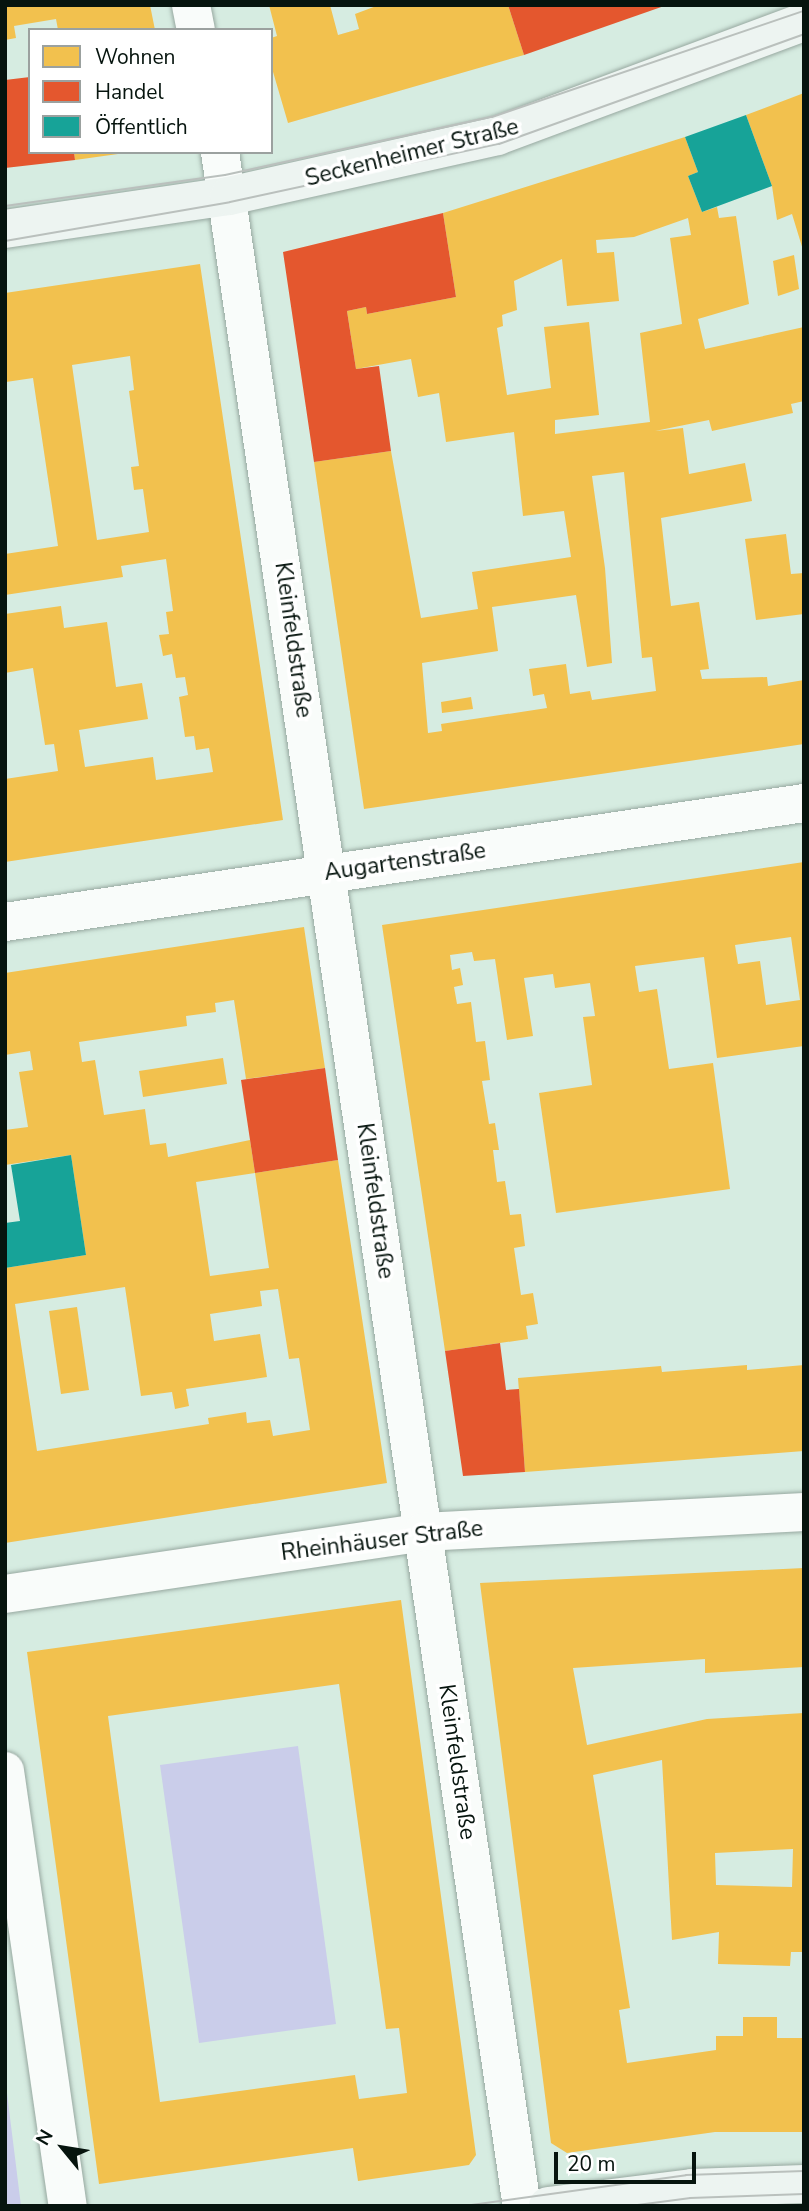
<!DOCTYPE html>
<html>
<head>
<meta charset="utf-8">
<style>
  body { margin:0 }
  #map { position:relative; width:809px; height:2211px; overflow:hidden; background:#d6ece1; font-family:"Nunito Sans",sans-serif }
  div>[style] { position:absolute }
  .green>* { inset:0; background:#cacdea }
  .homes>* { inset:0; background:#f2c14e }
  .shops>* { inset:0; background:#e4572e }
  .public>* { inset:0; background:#17a398 }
  .roads { filter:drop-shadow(0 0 2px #97a8a0) drop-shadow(0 0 2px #97a8a0) }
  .street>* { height:38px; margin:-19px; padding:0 19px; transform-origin:19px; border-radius:19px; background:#f9fcfa }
  .secondary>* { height:38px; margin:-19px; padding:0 19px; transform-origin:19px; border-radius:19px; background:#edf4f1 }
  .tram>* { height:2px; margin:-1px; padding:0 1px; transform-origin:1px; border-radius:1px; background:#bac0bd }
  span { translate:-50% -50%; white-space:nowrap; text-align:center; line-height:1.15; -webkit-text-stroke:7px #fff; paint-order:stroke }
  .street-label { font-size:23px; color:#06140e }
  .frame { position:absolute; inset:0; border:7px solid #06140e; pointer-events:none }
  .legend { position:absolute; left:28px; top:28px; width:245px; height:126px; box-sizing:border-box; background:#fff; border:2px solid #9ba19f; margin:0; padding:9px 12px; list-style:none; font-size:21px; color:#06140e }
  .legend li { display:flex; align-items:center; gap:14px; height:35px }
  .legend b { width:35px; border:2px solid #9ba19f }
  .north { position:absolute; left:28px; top:2113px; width:70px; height:70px; -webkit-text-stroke:5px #fff; paint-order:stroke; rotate:300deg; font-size:19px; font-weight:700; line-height:28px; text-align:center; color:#06140e }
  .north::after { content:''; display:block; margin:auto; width:24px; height:32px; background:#06140e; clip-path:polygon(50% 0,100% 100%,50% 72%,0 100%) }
  .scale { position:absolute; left:554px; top:2152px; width:142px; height:32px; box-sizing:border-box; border:4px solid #06140e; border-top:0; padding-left:9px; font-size:21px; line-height:24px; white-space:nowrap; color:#06140e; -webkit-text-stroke:5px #fff; paint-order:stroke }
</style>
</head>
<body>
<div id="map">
  <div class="green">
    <div style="clip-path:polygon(298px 1746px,336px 2024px,199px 2043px,160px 1765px)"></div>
    <div style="clip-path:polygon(5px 2077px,21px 2206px,5px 2206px)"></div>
  </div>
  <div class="homes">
    <div style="clip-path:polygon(5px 5px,150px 5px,155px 30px,58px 30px,56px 19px,14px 26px,16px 38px,5px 40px)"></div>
    <div style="clip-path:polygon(269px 5px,330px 5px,338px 35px,359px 29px,355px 14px,379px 5px,508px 5px,524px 55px,288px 123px,271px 65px,271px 38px,277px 36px)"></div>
    <div style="clip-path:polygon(804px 93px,804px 250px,803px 250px,792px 214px,777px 220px,772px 186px,746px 115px)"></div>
    <div style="clip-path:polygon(evenodd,685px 137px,698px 172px,688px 176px,702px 212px,717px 207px,719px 218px,736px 216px,749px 304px,698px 319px,705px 349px,804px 327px,804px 401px,791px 404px,793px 413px,712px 431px,709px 420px,655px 431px,683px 428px,689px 474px,745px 463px,752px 501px,661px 518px,671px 606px,699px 602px,709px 669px,700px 670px,702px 679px,767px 677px,768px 686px,804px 680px,804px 744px,364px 809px,314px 462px,391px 451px,421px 618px,478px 609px,472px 572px,571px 557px,564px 511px,523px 516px,514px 432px,446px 442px,439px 393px,418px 397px,411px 359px,356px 369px,347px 311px,366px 307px,367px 314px,456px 297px,443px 213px,685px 137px,688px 218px,691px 235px,670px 238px,682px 324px,640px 333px,650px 422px,555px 434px,555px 420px,599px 415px,589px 322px,544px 327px,551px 388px,507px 395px,497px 328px,503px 326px,502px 315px,517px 310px,514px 281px,562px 259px,567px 306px,619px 301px,614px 252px,597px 253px,596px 240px,634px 237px,688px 218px,685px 137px,624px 472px,642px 658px,652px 657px,656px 691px,592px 700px,590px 691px,570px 694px,566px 664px,529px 669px,533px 696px,544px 694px,547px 708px,441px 724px,442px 731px,428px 733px,422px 663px,498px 651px,492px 607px,576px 595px,587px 667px,612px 663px,605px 568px,592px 476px,624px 472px)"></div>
    <div style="clip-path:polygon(74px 152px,118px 152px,118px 154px,75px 160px)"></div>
    <div style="clip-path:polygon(794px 255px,799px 289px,778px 296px,773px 261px)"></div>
    <div style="clip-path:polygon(evenodd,200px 264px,283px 820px,5px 862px,5px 779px,58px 771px,54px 744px,45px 745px,33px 668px,5px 673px,5px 614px,61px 606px,64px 628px,107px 622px,116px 687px,142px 683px,148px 719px,79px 730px,85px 767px,153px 757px,156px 780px,213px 772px,209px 748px,196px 750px,194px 736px,185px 737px,179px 697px,188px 695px,185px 677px,176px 678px,172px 654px,163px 656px,159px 635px,169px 634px,166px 612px,173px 611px,166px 559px,121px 566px,123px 577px,5px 595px,5px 554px,58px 546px,33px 378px,6px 382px,5px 293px,200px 264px,130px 356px,134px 390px,129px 391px,139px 466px,131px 467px,134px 490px,143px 489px,149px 532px,97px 540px,72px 365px,130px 356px)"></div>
    <div style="clip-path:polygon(786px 534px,791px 574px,804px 573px,804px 614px,756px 620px,745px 539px)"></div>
    <div style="clip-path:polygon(471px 697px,473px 709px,442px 713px,441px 702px)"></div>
    <div style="clip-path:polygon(evenodd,804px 862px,804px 1046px,717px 1058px,704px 957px,635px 966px,639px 992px,657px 989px,669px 1069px,713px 1063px,730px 1189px,556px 1213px,539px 1093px,592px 1085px,583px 1017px,595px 1016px,590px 983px,555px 988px,553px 974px,524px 978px,533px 1036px,507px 1040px,495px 959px,474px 961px,472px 952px,450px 955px,452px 970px,460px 968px,463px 985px,454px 987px,457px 1004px,471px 1002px,476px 1042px,485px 1041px,490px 1080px,482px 1081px,489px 1124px,495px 1123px,499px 1150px,493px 1150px,497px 1182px,505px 1181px,510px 1215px,521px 1214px,525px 1246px,514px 1248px,521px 1295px,533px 1293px,538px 1324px,526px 1326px,528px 1339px,445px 1351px,382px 925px,804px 862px,791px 937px,800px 1000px,766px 1005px,760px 961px,738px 964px,735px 945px,791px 937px)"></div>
    <div style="clip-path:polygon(evenodd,304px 927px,325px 1068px,246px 1079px,234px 1000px,215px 1003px,216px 1012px,186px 1016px,187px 1026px,79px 1042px,82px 1062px,95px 1060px,104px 1115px,145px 1109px,150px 1145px,166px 1143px,168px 1157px,250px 1140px,255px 1173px,338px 1160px,387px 1483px,5px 1543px,5px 1268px,86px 1255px,71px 1155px,5px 1165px,5px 1130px,28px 1127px,19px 1072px,33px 1070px,30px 1051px,5px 1055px,5px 973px,304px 927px,255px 1173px,269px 1268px,210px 1276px,196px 1182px,255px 1173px,304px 927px,125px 1287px,141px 1396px,172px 1392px,175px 1409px,189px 1406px,186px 1389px,267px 1377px,260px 1334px,214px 1341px,210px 1314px,262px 1306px,260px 1291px,278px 1289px,289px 1359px,299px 1358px,310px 1430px,273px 1436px,270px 1420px,247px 1423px,246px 1412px,208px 1418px,209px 1424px,37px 1451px,15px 1304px,125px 1287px)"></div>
    <div style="clip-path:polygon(223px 1058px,227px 1084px,143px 1097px,139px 1071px)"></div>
    <div style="clip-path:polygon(77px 1307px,89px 1390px,61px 1394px,49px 1311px)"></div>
    <div style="clip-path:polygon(747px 1365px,747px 1370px,804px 1365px,804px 1451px,525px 1472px,518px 1378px,661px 1366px,662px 1372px)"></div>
    <div style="clip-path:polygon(evenodd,804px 1568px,804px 1667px,705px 1673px,705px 1659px,573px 1668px,587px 1745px,707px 1719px,804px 1713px,804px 1952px,791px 1952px,790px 1966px,718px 1964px,719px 1932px,672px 1940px,662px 1760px,593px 1775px,630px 2008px,619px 2010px,627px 2063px,716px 2050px,716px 2036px,743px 2036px,743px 2017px,777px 2017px,777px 2038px,804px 2038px,804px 2132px,715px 2132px,567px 2153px,551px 2143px,480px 1583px,804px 1568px,793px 1849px,792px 1887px,716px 1885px,715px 1853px,793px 1849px)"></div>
    <div style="clip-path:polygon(evenodd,401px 1600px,476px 2155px,469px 2165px,358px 2181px,353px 2148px,99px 2184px,27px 1652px,401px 1600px,339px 1684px,386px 2029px,399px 2028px,407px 2093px,359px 2099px,355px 2075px,160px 2102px,108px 1716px,339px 1684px)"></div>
  </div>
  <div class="shops">
    <div style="clip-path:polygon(508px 5px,667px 5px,524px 55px)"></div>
    <div style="clip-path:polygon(30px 77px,30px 152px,74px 152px,75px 160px,5px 168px,5px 80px)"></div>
    <div style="clip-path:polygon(443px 213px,456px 297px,367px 314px,366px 307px,347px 311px,356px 369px,379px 366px,391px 451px,314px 462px,283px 252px)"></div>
    <div style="clip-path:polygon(325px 1068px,338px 1160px,255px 1173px,241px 1080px)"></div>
    <div style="clip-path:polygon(500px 1343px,506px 1390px,519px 1389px,525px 1472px,463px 1476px,445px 1351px)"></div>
  </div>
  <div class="public">
    <div style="clip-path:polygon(746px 115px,772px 186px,702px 212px,688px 176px,698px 172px,685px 137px)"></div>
    <div style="clip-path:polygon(71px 1155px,86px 1255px,5px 1268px,5px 1223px,20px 1221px,11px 1165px)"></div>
  </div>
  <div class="roads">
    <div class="street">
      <div style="left:191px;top:5px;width:25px;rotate:79deg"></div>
      <div style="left:220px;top:152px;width:2076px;rotate:81.64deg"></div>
      <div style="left:5px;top:922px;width:808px;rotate:-8.47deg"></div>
      <div style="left:5px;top:1594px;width:423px;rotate:-8.4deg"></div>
      <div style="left:423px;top:1532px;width:382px;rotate:-3deg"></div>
      <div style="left:5px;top:1771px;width:440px;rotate:81.8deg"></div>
    </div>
    <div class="secondary">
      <div style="left:5px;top:229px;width:226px;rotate:-8.4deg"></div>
      <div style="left:229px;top:196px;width:275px;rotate:-12.6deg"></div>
      <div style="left:497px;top:136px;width:327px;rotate:-20.4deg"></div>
      <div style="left:548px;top:2206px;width:145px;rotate:-7.1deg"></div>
      <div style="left:692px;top:2188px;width:112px;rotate:-2deg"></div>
    </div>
  </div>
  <div class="tram">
    <div style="left:5px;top:206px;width:222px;rotate:-8deg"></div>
    <div style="left:225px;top:175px;width:273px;rotate:-12.3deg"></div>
    <div style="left:492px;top:117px;width:330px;rotate:-18.8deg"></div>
    <div style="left:5px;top:241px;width:228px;rotate:-9.8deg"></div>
    <div style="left:230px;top:202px;width:275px;rotate:-12.2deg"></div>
    <div style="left:499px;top:144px;width:324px;rotate:-19.8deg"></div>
    <div style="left:464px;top:2206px;width:224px;rotate:-7.9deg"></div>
    <div style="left:686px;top:2175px;width:118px;rotate:-1.9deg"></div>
    <div style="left:630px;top:2206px;width:61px;rotate:-7.6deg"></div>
    <div style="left:690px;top:2198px;width:114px;rotate:-2deg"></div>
  </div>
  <div class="street-label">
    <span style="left:412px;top:153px;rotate:-14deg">Seckenheimer Straße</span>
    <span style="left:293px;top:640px;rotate:82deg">Kleinfeldstraße</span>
    <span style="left:405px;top:862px;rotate:-8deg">Augartenstraße</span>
    <span style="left:375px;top:1201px;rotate:82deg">Kleinfeldstraße</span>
    <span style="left:382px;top:1541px;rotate:-7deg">Rheinhäuser Straße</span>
    <span style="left:457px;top:1762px;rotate:82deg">Kleinfeldstraße</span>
  </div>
  <div class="frame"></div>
  <ul class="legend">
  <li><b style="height:19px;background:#f2c14e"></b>Wohnen</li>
  <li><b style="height:19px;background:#e4572e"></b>Handel</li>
  <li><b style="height:19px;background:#17a398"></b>Öffentlich</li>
  </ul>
  <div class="north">N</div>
  <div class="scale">20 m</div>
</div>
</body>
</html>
